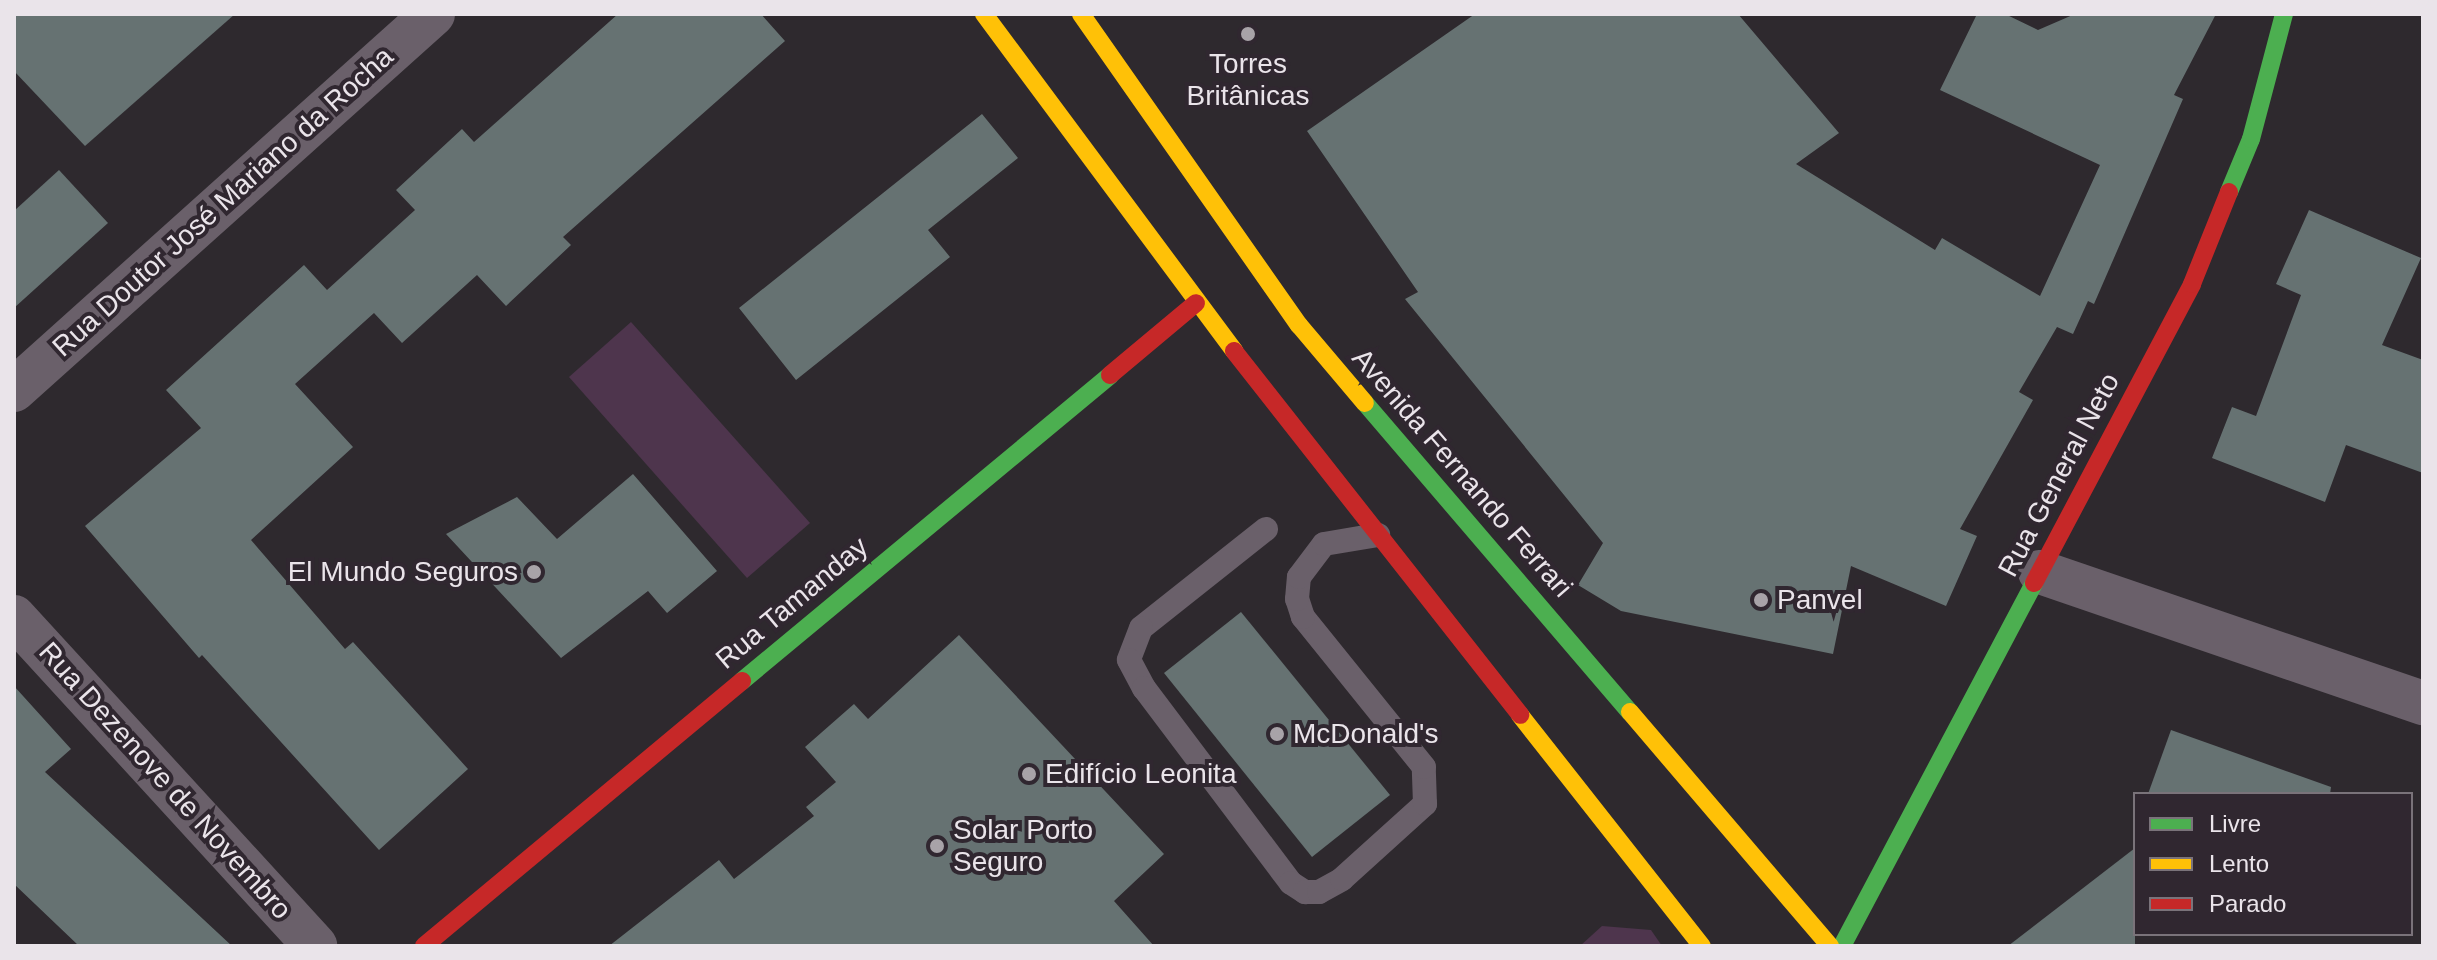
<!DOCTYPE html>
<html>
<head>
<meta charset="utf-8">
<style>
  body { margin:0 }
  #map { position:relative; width:2437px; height:960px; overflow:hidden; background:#2e292e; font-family:Helvetica,sans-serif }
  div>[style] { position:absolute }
  .green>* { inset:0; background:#4e354d }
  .building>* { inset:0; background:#667272 }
  .lane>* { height:24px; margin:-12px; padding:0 12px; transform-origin:12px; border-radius:12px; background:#6a606a }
  .street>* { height:44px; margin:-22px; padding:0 22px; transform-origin:22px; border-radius:22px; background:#6a606a }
  .fast>* { height:18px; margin:-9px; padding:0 9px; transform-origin:9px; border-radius:9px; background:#4caf50 }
  .slow>* { height:18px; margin:-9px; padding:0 9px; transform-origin:9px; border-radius:9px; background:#ffc107 }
  .jam>* { height:18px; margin:-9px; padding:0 9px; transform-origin:9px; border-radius:9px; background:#c62828 }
  .dots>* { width:22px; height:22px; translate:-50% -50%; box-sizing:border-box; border:4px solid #302730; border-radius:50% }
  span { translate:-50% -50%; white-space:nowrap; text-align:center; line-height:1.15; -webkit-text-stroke:8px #302730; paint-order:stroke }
  .poi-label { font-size:28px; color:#eae4ea }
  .right { translate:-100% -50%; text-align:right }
  .left { translate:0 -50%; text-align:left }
  .street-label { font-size:28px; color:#eae4ea }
  .frame { position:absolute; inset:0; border:16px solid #eae4ea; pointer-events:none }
  .legend { position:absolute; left:2133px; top:792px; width:280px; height:144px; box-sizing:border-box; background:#302730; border:2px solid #7a737a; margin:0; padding:10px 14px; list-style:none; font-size:24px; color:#eae4ea }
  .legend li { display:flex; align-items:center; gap:16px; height:40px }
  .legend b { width:40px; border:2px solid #7a737a }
</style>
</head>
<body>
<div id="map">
  <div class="green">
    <div style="clip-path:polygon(631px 322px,810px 523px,747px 578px,569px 377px)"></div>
    <div style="clip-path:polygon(1602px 926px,1651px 930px,1662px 946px,1580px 946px)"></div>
  </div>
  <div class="building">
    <div style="clip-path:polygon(14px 14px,235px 14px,85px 146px,14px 71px)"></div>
    <div style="clip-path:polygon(618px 14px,761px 14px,785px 41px,563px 237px,571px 245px,506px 306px,477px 275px,402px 343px,374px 313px,295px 384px,353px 447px,251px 540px,345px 649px,353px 642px,468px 769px,379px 850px,202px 655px,199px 658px,85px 526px,201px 428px,166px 390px,304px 265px,327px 290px,415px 210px,396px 190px,462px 129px,474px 142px)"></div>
    <div style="clip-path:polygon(1475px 14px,1738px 14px,1839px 133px,1796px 164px,1935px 250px,1942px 238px,2040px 296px,2100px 165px,1940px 90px,1977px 14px,2005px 14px,2038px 30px,2075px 14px,2216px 14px,2174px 95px,2183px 99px,2094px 304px,2088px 301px,2073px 334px,2057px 327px,2019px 392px,2033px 400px,1960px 529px,1977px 536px,1946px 606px,1851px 566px,1833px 654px,1621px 611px,1578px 585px,1603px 543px,1405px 299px,1418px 292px,1307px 131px)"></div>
    <div style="clip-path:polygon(982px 114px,1018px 158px,928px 230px,950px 257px,796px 380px,739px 308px)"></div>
    <div style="clip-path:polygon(59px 170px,108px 223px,14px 308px,14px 211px)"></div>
    <div style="clip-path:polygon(2309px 210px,2421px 258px,2382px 345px,2423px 360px,2423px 473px,2346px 445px,2325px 502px,2212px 458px,2232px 407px,2256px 416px,2301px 295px,2276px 284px)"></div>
    <div style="clip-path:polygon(633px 474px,717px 571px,667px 613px,648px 591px,561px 658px,446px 534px,517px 497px,557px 539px)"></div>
    <div style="clip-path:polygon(1241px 612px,1390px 795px,1312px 857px,1164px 673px)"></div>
    <div style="clip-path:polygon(959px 635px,1164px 854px,1114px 901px,1154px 946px,609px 946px,719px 860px,734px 879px,814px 816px,806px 807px,836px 782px,805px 747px,854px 704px,868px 719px)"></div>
    <div style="clip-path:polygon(14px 686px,71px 749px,45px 772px,232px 946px,79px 946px,14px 884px)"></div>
    <div style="clip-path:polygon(2171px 730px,2331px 787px,2330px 794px,2148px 794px)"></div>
    <div style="clip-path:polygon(2135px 848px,2135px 946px,2008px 946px)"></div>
  </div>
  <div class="lane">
    <div style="left:1266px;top:529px;width:159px;rotate:141.6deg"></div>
    <div style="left:1141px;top:628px;width:34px;rotate:111deg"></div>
    <div style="left:1129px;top:660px;width:32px;rotate:62deg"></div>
    <div style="left:1144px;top:688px;width:244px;rotate:53deg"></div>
    <div style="left:1291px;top:883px;width:17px;rotate:33deg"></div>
    <div style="left:1305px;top:892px;width:14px"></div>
    <div style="left:1319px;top:892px;width:26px;rotate:-29deg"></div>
    <div style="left:1342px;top:879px;width:112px;rotate:-42.1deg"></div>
    <div style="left:1425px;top:804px;width:37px;rotate:-92deg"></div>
    <div style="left:1424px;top:767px;width:193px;rotate:-128.9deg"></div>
    <div style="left:1303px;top:617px;width:19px;rotate:-108deg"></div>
    <div style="left:1297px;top:599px;width:22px;rotate:-85deg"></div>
    <div style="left:1299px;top:577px;width:41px;rotate:-52.9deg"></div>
    <div style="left:1324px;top:544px;width:55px;rotate:-9.5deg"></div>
  </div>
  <div class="street">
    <div style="left:14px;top:390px;width:563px;rotate:-41.9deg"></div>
    <div style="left:2040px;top:572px;width:405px;rotate:18.9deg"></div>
    <div style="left:14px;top:617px;width:446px;rotate:47.5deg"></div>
  </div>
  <div class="fast">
    <div style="left:2229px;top:192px;width:57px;rotate:-67.5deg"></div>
    <div style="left:2251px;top:139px;width:129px;rotate:-75.2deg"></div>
    <div style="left:1365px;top:403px;width:407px;rotate:49.4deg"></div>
    <div style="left:742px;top:681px;width:479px;rotate:-39.7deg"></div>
    <div style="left:1842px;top:946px;width:411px;rotate:-62.1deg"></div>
  </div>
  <div class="slow">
    <div style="left:984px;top:14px;width:420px;rotate:53.4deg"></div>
    <div style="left:1081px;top:14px;width:380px;rotate:55deg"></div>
    <div style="left:1299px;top:325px;width:102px;rotate:49.8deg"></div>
    <div style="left:1630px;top:712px;width:308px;rotate:49.5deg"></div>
    <div style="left:1520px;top:715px;width:294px;rotate:51.8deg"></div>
  </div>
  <div class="jam">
    <div style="left:1234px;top:351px;width:463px;rotate:51.8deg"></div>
    <div style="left:1110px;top:375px;width:112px;rotate:-39.9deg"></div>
    <div style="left:2034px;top:583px;width:338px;rotate:-62.1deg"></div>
    <div style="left:2192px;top:284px;width:99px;rotate:-68.1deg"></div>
    <div style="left:424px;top:946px;width:414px;rotate:-39.8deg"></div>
  </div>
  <div class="dots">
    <div style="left:1248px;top:34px;background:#a8a3a8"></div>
    <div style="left:534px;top:572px;background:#a8a3a8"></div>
    <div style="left:1761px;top:600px;background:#a8a3a8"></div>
    <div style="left:1277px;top:734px;background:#a8a3a8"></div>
    <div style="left:1029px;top:774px;background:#a8a3a8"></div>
    <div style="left:937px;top:846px;background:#a8a3a8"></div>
  </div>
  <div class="poi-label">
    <span style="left:1248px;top:80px">Torres<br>Britânicas</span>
    <span class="right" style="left:518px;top:572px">El Mundo Seguros</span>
    <span class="left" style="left:1777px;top:600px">Panvel</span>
    <span class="left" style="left:1293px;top:734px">McDonald's</span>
    <span class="left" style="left:1045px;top:774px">Edifício Leonita</span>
    <span class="left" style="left:953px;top:846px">Solar Porto<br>Seguro</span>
  </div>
  <div class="street-label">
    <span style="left:223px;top:202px;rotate:-42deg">Rua Doutor José Mariano da Rocha</span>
    <span style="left:1462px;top:473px;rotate:49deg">Avenida Fernando Ferrari</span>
    <span style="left:2059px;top:475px;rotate:-62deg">Rua General Neto</span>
    <span style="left:792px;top:603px;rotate:-40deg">Rua Tamanday</span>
    <span style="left:165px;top:781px;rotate:48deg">Rua Dezenove de Novembro</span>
  </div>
  <div class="frame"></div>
  <ul class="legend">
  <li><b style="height:10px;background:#4caf50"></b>Livre</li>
  <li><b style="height:10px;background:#ffc107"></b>Lento</li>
  <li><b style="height:10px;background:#c62828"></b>Parado</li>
  </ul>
</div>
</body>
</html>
